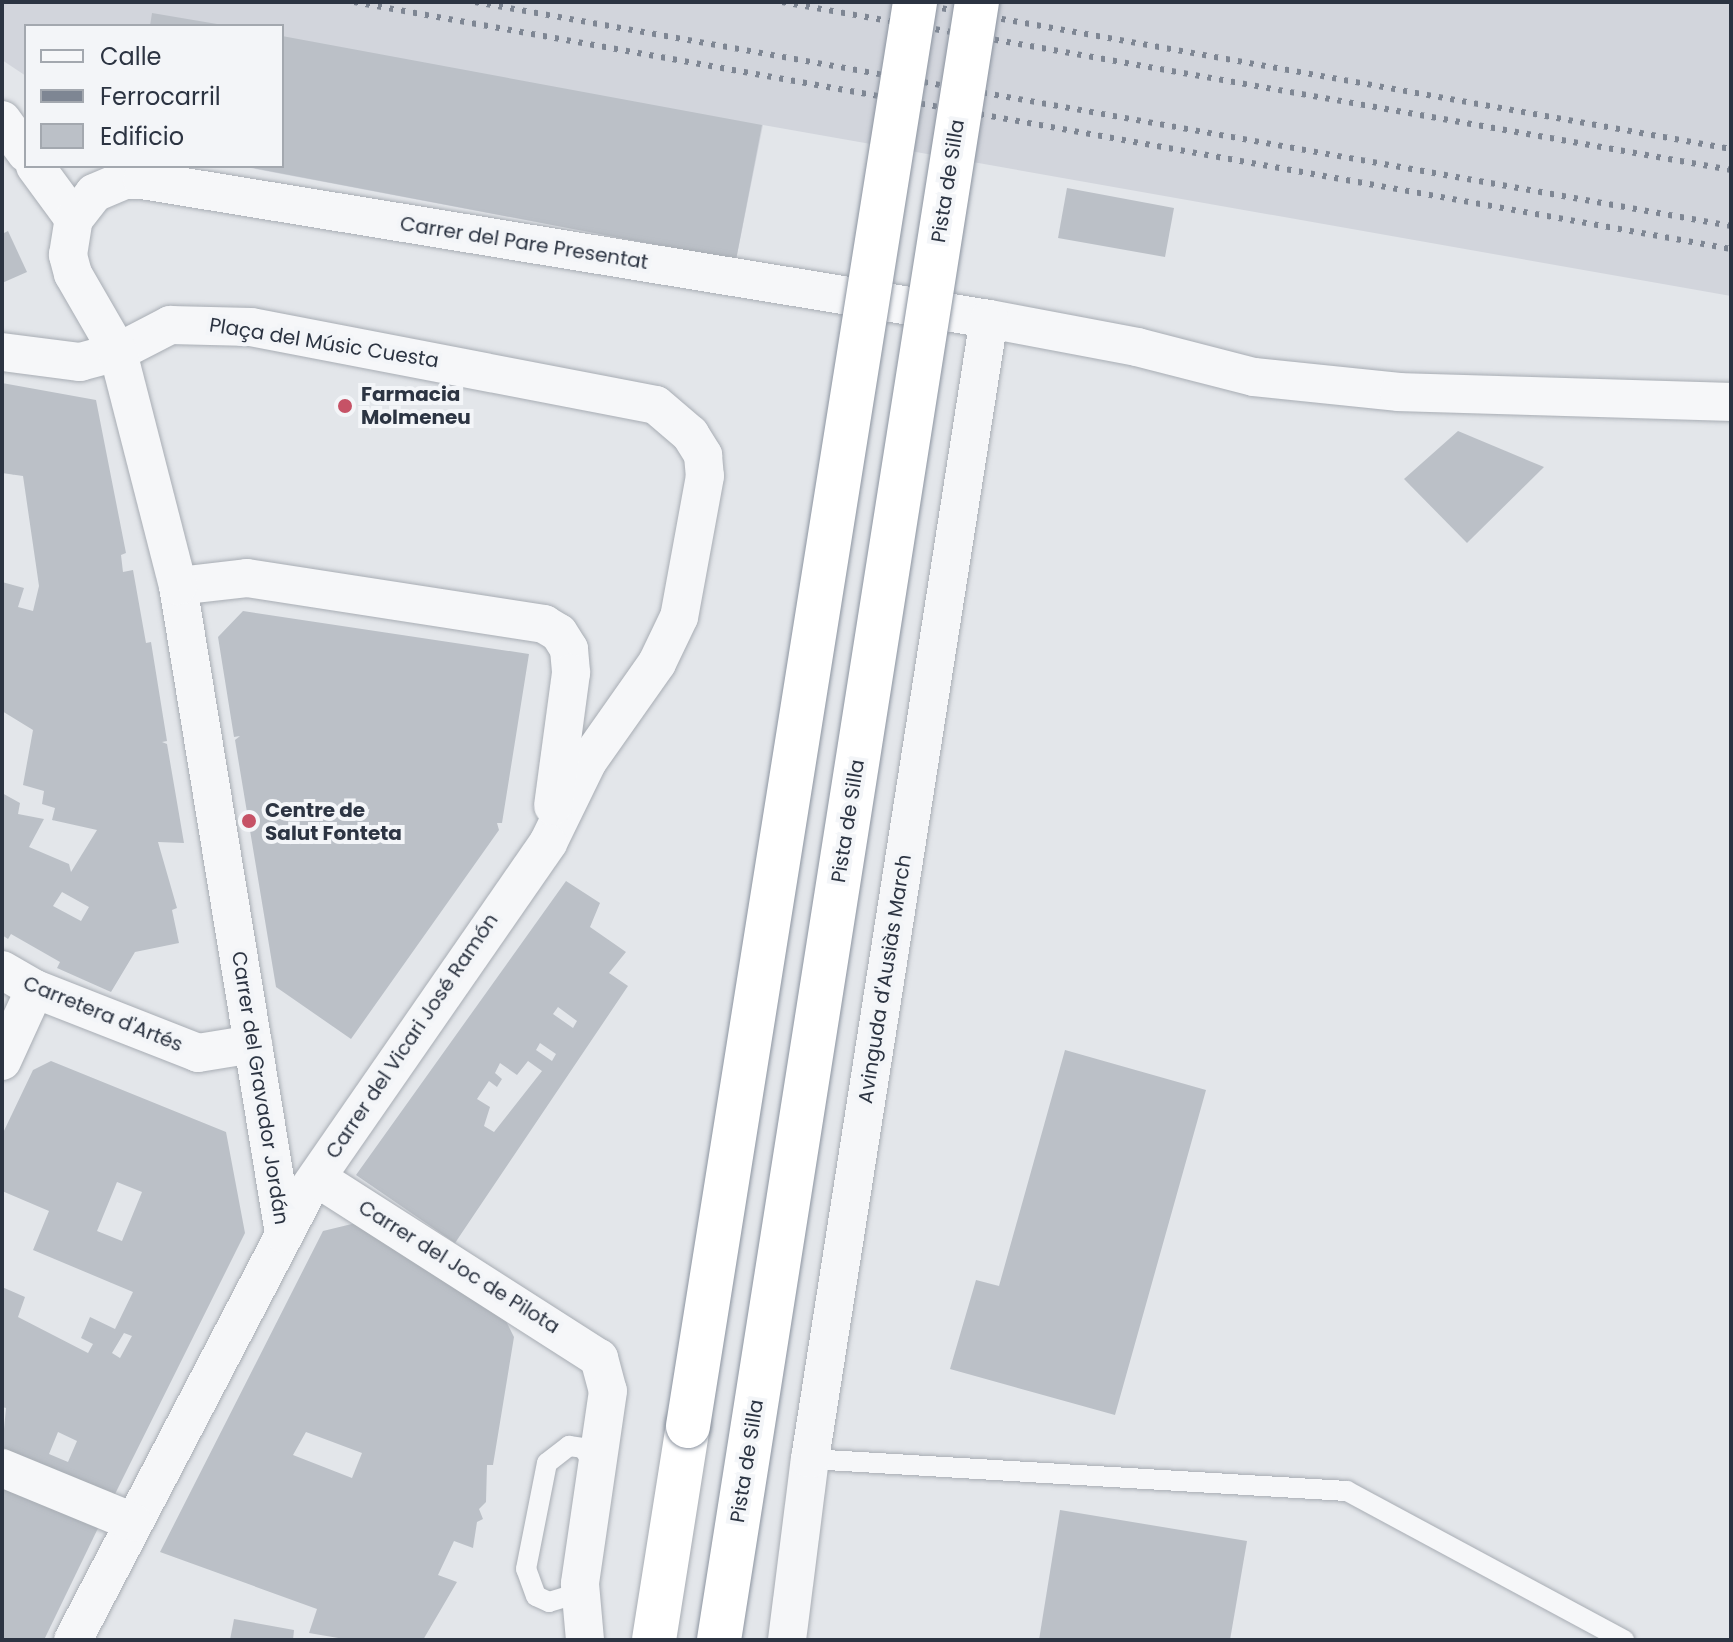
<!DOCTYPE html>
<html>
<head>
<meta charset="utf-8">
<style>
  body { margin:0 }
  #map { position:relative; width:1733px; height:1642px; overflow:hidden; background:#e3e6ea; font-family:Poppins,sans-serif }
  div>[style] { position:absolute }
  .built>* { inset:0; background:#d2d5dc }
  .building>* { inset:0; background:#bbc0c7 }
  .roads { filter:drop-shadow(0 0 2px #a8adb4) drop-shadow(0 0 2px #a8adb4) }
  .lane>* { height:20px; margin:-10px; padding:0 10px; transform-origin:10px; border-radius:10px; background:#f6f7f9 }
  .street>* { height:38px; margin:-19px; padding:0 19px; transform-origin:19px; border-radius:19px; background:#f6f7f9 }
  .highway>* { height:44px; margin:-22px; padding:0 22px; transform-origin:22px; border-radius:22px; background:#fff }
  .rail>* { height:6px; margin-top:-3px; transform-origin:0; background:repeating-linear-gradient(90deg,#7e8693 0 4px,transparent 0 12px) }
  .bridges { filter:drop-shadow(0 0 2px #8c94a0) drop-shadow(0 0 2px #8c94a0) }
  .highway-bridge>* { height:44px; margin:-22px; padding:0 22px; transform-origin:22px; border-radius:22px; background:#fff }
  .dots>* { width:22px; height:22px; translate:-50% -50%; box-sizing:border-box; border:4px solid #f3f5f8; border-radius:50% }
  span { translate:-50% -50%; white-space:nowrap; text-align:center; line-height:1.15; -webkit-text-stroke:8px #f3f5f8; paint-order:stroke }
  .street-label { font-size:20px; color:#2c3442 }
  .poi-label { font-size:20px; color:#2c3442; font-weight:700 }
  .left { translate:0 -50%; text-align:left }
  .frame { position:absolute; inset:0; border:4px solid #2c3442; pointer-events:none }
  .legend { position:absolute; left:24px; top:24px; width:260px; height:144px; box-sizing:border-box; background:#f3f5f8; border:2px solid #a3a8af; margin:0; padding:10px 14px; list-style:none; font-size:24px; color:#2c3442 }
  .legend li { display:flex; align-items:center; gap:16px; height:40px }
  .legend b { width:40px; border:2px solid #a3a8af }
</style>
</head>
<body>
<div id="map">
  <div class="built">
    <div style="clip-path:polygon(2px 2px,1731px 2px,1731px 296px,763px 125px,736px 260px,240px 166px,282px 166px,282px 26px,26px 26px,26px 76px,2px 60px)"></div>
  </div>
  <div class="building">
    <div style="clip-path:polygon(152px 13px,217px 24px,217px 26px,150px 26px)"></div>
    <div style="clip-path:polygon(282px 36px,762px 125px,736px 260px,248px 167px,282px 166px)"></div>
    <div style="clip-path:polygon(1067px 188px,1174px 208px,1165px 257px,1058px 238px)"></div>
    <div style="clip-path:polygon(8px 231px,27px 272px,2px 283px,2px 234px)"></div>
    <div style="clip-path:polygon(evenodd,2px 383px,96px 400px,126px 553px,121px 555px,123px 572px,133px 570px,146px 643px,151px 642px,167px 741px,162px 742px,167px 744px,184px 843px,158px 842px,177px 908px,172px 910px,179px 943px,135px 952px,111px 992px,57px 968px,60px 962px,11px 934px,8px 939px,2px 935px,2px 793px,20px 803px,18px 814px,44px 819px,29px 847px,69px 864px,71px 872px,97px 830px,52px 820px,55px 808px,42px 804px,44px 791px,23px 785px,33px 730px,2px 711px,2px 582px,24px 588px,18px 607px,33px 611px,39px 586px,23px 476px,2px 473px,2px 383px,62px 892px,89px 907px,81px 921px,53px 906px,62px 892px)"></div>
    <div style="clip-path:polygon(1458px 431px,1544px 467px,1467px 543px,1404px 479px)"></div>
    <div style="clip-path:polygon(243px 611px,529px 654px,502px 823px,497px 823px,499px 830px,351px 1039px,276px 987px,235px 740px,240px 736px,234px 737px,218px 637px)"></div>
    <div style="clip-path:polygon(evenodd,566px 881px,600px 903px,590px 927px,626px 952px,609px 973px,628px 986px,455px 1243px,356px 1175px,566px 881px,558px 1007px,577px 1021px,573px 1028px,553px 1014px,558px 1007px,566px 881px,540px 1043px,556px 1054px,552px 1061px,536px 1050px,540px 1043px,566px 881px,528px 1061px,542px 1071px,494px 1132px,484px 1126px,490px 1107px,477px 1099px,489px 1081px,497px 1087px,502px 1079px,495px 1073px,500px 1063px,517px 1075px,528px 1061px)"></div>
    <div style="clip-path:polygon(1065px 1050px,1206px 1090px,1115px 1415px,950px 1369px,976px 1280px,999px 1286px)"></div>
    <div style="clip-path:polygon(evenodd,51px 1061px,226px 1132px,245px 1233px,113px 1498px,2px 1450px,6px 1408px,2px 1407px,2px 1287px,25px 1297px,18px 1317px,88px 1353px,93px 1344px,81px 1338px,90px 1317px,115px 1329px,133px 1292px,33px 1250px,49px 1211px,2px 1191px,2px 1135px,33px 1070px,51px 1061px,117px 1182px,142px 1192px,122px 1241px,97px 1231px,117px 1182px,51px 1061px,124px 1333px,132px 1336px,120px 1358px,112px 1353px,124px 1333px,51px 1061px,58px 1432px,77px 1441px,68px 1462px,49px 1454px,58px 1432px)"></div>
    <div style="clip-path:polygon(evenodd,360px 1222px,497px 1303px,514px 1337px,493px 1465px,487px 1465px,486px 1502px,479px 1509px,483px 1519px,477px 1522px,473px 1548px,454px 1541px,438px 1575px,457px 1582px,423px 1640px,350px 1640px,309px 1633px,317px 1609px,160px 1552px,323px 1231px,360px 1222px,306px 1432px,362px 1453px,352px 1478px,293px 1455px,306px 1432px)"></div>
    <div style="clip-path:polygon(2px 1481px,101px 1522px,44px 1640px,2px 1640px)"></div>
    <div style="clip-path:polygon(1060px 1510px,1247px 1541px,1230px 1640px,1039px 1640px)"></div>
    <div style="clip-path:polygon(234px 1619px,294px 1630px,293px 1640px,230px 1640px)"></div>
  </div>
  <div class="roads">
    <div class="lane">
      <div style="left:810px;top:1459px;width:538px;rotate:3.41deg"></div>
      <div style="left:1347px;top:1491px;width:315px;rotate:28.3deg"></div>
      <div style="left:580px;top:1584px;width:14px;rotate:126deg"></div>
      <div style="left:572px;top:1595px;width:24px;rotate:163deg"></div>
      <div style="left:549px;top:1602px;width:14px;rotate:-155deg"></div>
      <div style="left:536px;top:1596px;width:29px;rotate:-110deg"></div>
      <div style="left:526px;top:1569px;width:108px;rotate:-78.8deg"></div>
      <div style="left:547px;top:1463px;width:28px;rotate:-38deg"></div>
      <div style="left:569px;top:1446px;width:14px;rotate:8deg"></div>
      <div style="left:583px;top:1448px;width:21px;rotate:55deg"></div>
    </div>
    <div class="street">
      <div style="left:2px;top:120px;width:41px;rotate:54deg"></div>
      <div style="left:35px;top:166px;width:66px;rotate:53.7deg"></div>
      <div style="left:2px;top:352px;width:79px;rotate:7.3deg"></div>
      <div style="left:80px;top:362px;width:39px;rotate:-15deg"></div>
      <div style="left:118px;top:352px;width:59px;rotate:-27.4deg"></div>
      <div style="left:170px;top:325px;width:81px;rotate:1.4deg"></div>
      <div style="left:251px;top:327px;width:412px;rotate:10.9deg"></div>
      <div style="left:656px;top:405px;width:45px;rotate:40.5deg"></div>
      <div style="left:690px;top:434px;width:25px;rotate:58deg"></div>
      <div style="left:703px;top:455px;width:21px;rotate:85deg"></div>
      <div style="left:705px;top:476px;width:143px;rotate:100.4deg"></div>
      <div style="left:679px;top:617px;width:51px;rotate:115.6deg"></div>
      <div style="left:657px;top:663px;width:120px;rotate:125.1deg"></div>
      <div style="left:588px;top:761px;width:91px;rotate:116deg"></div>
      <div style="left:548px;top:843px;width:426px;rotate:124.7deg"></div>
      <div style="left:306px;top:1193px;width:504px;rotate:117.53deg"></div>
      <div style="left:178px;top:586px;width:69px;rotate:-6.6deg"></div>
      <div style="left:247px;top:578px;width:301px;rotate:8.8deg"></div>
      <div style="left:544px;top:624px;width:17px;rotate:31deg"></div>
      <div style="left:559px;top:633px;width:19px;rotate:58deg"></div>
      <div style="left:569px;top:649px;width:24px;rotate:85deg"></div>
      <div style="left:571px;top:673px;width:134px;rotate:97.7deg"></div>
      <div style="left:2px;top:970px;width:38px;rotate:30deg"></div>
      <div style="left:35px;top:989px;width:175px;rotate:21.4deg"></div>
      <div style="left:198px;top:1053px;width:56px;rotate:-9.3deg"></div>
      <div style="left:2px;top:1061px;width:79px;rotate:-65.4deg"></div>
      <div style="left:317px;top:1178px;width:335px;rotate:32.6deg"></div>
      <div style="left:599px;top:1358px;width:34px;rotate:75deg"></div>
      <div style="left:608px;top:1391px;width:195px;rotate:98.3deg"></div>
      <div style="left:580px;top:1584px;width:56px;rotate:84.9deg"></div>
      <div style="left:284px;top:1234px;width:657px;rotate:-99.29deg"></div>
      <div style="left:178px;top:586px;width:242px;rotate:-104.4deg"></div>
      <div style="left:118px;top:352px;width:90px;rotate:-120deg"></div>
      <div style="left:73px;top:274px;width:20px;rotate:-105deg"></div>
      <div style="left:68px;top:255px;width:36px;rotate:-81deg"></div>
      <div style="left:74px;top:219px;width:33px;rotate:-52deg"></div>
      <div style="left:94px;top:193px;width:34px;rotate:-23deg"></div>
      <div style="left:125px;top:180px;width:17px"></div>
      <div style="left:142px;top:180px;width:858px;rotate:9.32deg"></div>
      <div style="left:989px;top:319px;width:151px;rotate:10.7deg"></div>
      <div style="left:1137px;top:347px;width:121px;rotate:14.4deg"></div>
      <div style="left:1254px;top:377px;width:146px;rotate:5.9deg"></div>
      <div style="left:1399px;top:392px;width:332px;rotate:1.7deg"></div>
      <div style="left:2px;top:1468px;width:142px;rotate:22.4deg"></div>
      <div style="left:787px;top:1640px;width:182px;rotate:-82.8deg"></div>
      <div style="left:810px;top:1459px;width:1154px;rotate:-81.08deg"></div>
    </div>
    <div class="highway">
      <div style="left:654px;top:1640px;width:217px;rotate:-81deg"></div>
    </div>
  </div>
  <div class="rail">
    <div style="left:354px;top:2px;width:1399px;rotate:10.17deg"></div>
    <div style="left:475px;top:2px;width:1276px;rotate:10.11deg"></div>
    <div style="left:782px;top:2px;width:964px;rotate:10.04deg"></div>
    <div style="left:907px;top:2px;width:837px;rotate:10.12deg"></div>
  </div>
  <div class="bridges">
    <div class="highway-bridge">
      <div style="left:688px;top:1426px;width:1442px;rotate:-80.94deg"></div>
      <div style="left:719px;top:1640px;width:1658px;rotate:-81.05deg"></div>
    </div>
  </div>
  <div class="dots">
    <div style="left:345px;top:406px;background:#c65266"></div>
    <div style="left:249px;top:821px;background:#c65266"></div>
  </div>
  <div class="street-label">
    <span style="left:948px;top:181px;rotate:-81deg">Pista de Silla</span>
    <span style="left:524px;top:243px;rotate:9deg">Carrer del Pare Presentat</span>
    <span style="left:324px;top:343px;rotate:9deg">Plaça del Músic Cuesta</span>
    <span style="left:848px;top:821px;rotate:-81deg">Pista de Silla</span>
    <span style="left:885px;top:979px;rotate:-81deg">Avinguda d'Ausiàs March</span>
    <span style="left:103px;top:1014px;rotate:22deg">Carretera d'Artés</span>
    <span style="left:412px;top:1036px;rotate:-56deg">Carrer del Vicari José Ramón</span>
    <span style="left:260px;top:1088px;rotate:81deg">Carrer del Gravador Jordán</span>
    <span style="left:459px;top:1267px;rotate:32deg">Carrer del Joc de Pilota</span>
    <span style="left:747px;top:1461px;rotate:-81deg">Pista de Silla</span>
  </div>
  <div class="poi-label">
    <span class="left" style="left:361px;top:406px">Farmacia<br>Molmeneu</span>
    <span class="left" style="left:265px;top:822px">Centre de<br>Salut Fonteta</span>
  </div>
  <div class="frame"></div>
  <ul class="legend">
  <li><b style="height:10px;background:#f6f7f9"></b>Calle</li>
  <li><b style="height:10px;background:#7e8693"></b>Ferrocarril</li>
  <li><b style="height:22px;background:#bbc0c7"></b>Edificio</li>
  </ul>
</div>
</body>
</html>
